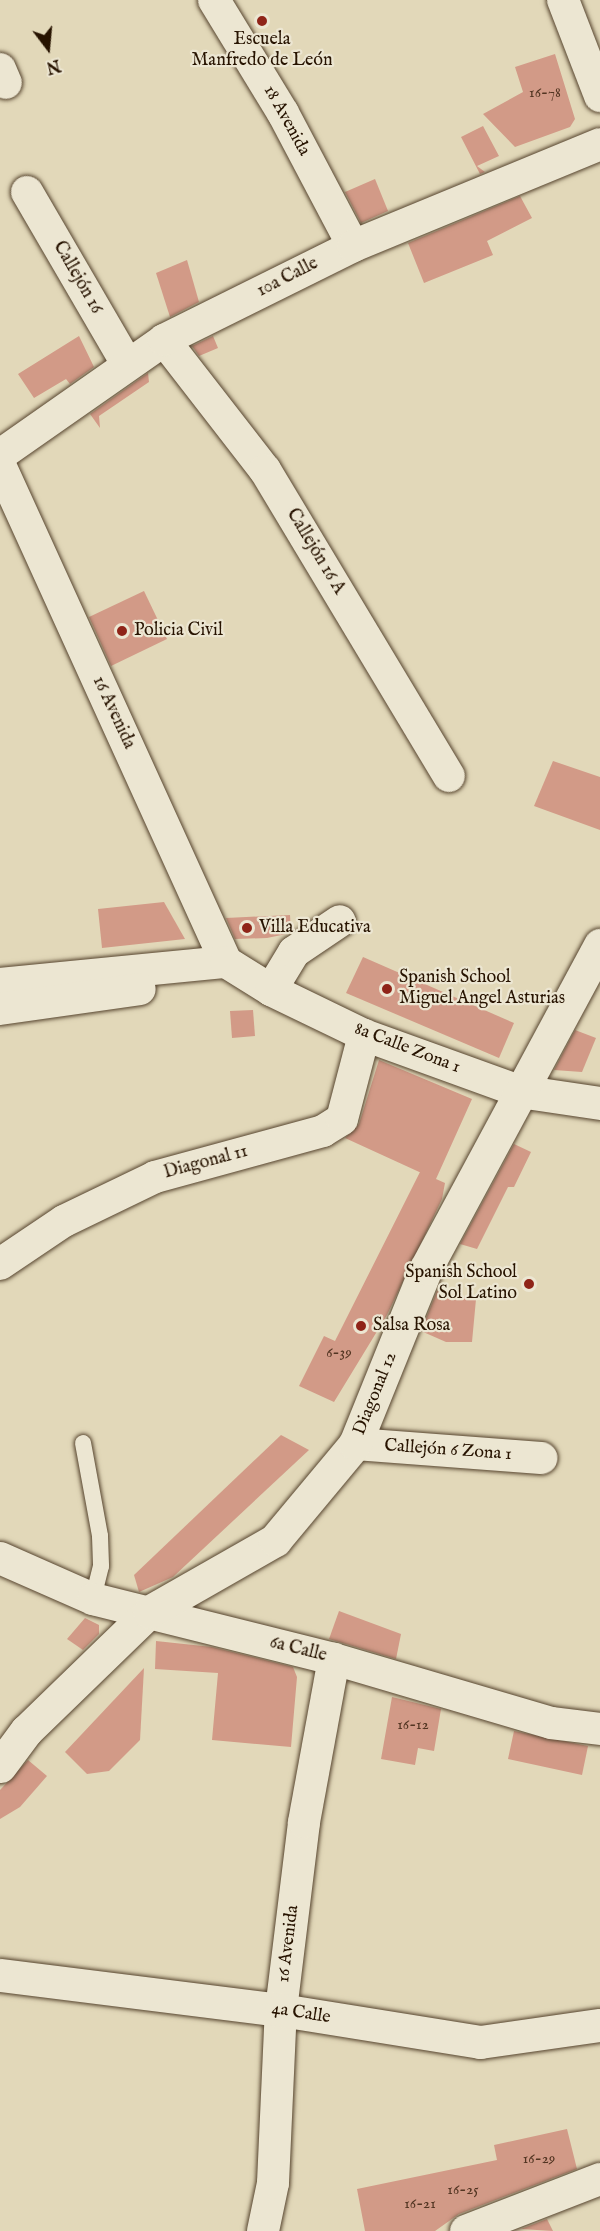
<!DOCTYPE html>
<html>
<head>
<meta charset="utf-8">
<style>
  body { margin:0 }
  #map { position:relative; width:600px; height:2231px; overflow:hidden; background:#e2d8b9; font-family:"IM FELL English",serif }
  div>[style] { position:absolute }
  .building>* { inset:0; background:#d29a87 }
  .roads { filter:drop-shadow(0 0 2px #56442e) drop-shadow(0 0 2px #56442e) }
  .service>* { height:16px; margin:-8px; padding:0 8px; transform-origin:8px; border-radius:8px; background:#ece6d2 }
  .minor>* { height:32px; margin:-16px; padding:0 16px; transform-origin:16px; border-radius:16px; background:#ece6d2 }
  .tertiary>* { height:33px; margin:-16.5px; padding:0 16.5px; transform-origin:16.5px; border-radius:16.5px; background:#ece6d2 }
  .secondary>* { height:33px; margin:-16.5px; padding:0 16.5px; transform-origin:16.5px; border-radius:16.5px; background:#ece6d2 }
  .dots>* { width:16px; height:16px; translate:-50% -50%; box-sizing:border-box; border:3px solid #ece6d2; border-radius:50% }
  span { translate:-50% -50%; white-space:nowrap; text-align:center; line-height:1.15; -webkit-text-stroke:4.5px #ece6d2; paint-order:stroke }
  .number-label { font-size:15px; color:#523522 }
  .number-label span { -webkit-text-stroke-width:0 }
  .poi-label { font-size:18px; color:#271300 }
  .left { translate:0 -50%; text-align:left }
  .right { translate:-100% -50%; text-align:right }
  .street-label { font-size:18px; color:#271300 }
  .north { position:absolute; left:18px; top:18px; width:60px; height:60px; -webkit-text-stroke:4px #ece6d2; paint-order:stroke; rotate:164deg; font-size:16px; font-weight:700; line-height:24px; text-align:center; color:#271300 }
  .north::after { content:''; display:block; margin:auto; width:21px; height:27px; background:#271300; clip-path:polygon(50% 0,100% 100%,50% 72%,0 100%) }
</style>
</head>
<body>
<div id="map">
  <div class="building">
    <div style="clip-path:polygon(555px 54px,575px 119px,570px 127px,515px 147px,483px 114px,523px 92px,515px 67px)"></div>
    <div style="clip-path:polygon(483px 126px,499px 156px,477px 166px,485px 172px,480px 174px,461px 137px)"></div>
    <div style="clip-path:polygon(375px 179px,388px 211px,361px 223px,345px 192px)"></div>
    <div style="clip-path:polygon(520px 196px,532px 218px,487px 241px,493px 255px,424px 283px,408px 243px)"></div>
    <div style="clip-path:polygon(187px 260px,199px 302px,170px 317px,156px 273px)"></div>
    <div style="clip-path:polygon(79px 336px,94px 367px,70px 384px,66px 379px,34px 398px,18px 374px)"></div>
    <div style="clip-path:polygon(213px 336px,218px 348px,199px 356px,192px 346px)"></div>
    <div style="clip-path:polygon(148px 373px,149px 382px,99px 416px,100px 428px,90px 414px)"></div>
    <div style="clip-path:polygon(144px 591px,167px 639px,111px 666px,89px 617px)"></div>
    <div style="clip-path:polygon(553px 761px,600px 777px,600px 830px,534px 806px)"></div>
    <div style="clip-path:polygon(164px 902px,185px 939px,102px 948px,98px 909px)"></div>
    <div style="clip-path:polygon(290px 915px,291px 933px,267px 938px,235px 939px,226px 918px)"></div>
    <div style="clip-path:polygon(363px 957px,514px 1023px,499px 1058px,346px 993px)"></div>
    <div style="clip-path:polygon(253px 1010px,255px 1036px,232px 1038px,230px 1011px)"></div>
    <div style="clip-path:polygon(575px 1030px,596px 1038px,582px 1072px,554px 1070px)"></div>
    <div style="clip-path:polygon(379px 1060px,472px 1099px,436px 1179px,445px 1183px,442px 1199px,387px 1315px,334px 1402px,299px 1386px,324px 1336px,335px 1341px,420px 1172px,428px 1176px,345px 1138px,359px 1124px)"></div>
    <div style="clip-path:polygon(514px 1144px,531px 1152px,514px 1187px,508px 1187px,477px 1249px,460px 1244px)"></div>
    <div style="clip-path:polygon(437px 1291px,476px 1299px,472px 1342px,446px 1342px,421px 1331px)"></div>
    <div style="clip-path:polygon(281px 1435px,309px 1450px,173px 1577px,139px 1592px,134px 1575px)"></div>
    <div style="clip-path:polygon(339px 1611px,401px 1634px,396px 1659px,329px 1639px)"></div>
    <div style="clip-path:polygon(85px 1618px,99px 1625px,99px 1634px,83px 1650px,67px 1639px)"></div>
    <div style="clip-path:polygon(156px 1641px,212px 1647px,293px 1667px,297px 1677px,291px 1747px,212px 1740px,218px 1673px,155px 1669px)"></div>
    <div style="clip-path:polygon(144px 1668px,140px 1740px,109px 1771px,87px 1774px,65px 1752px)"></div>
    <div style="clip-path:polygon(392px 1697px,441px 1709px,434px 1751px,418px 1748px,415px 1765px,381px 1759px)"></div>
    <div style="clip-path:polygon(514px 1731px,588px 1746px,582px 1775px,508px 1759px)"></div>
    <div style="clip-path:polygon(28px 1760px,47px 1776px,20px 1807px,0 1819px,0 1790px)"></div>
    <div style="clip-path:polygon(567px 2129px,577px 2169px,459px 2214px,435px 2231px,365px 2231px,357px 2189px,497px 2160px,494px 2145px)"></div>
    <div style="clip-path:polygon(547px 2219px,553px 2231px,521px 2229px)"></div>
  </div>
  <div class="roads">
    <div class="service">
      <div style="left:83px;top:1443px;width:95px;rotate:79.6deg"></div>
      <div style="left:100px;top:1536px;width:30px;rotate:88deg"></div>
      <div style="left:101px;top:1566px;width:34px;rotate:104deg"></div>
    </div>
    <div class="minor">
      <div style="left:214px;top:0;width:132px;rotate:58.6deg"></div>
      <div style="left:283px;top:113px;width:150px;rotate:62.2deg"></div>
      <div style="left:563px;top:0;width:103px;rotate:68.9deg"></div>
      <div style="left:0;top:69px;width:15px;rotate:67deg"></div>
      <div style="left:27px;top:192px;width:199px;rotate:59.8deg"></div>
      <div style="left:164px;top:340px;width:165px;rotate:52.2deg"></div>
      <div style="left:265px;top:470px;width:357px;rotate:59deg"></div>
      <div style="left:0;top:455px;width:200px;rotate:-35deg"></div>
      <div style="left:164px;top:340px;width:211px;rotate:-26.4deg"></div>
      <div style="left:353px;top:246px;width:267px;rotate:-22.4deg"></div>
      <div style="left:0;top:465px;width:546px;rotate:65.55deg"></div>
      <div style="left:0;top:984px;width:227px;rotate:-5.6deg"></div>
      <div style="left:226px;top:962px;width:53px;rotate:31.9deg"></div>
      <div style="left:271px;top:990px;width:103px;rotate:25.8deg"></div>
      <div style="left:364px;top:1035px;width:165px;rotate:19.9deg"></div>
      <div style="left:271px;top:990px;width:44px;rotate:-58.8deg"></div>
      <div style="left:294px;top:952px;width:55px;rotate:-34deg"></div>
      <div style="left:0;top:1009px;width:141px;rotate:-8.1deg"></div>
      <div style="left:0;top:1264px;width:77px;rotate:-33.9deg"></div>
      <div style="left:64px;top:1221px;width:101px;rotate:-25.8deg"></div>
      <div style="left:155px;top:1177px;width:174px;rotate:-15.3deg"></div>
      <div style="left:323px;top:1131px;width:22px;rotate:-32deg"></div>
      <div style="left:342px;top:1119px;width:87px;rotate:-75.3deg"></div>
      <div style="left:355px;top:1444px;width:187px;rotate:4.3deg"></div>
      <div style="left:0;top:1558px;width:102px;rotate:23.8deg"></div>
      <div style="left:93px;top:1599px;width:248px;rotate:14deg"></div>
      <div style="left:334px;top:1659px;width:226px;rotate:16.4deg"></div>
      <div style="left:551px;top:1723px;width:49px;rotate:7deg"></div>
      <div style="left:263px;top:2231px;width:49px;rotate:-78.2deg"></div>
      <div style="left:273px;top:2183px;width:173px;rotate:-87.4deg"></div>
      <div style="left:281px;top:2010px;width:189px;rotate:-83deg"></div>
      <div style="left:304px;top:1822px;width:166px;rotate:-79.6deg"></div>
      <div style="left:466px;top:2231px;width:144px;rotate:-21.2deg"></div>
    </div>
    <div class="tertiary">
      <div style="left:519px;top:1091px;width:82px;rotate:8.4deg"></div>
    </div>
    <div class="secondary">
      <div style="left:0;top:1766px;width:44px;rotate:-53.4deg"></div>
      <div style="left:26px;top:1731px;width:171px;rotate:-44.1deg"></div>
      <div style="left:149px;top:1612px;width:145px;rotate:-29.7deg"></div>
      <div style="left:275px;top:1540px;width:125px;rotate:-50.2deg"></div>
      <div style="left:355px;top:1444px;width:190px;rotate:-68deg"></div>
      <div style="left:426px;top:1268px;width:367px;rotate:-61.7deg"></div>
      <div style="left:0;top:1975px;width:283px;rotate:7.1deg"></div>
      <div style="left:281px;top:2010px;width:202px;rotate:9.1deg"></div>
      <div style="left:480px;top:2042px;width:121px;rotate:-8.1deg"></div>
    </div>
  </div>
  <div class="dots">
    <div style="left:262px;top:21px;background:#8f2418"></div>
    <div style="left:122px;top:631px;background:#8f2418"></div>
    <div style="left:247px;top:928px;background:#8f2418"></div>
    <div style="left:387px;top:989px;background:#8f2418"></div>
    <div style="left:529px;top:1284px;background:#8f2418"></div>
    <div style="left:361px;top:1326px;background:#8f2418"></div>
  </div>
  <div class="number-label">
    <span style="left:545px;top:93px">16-78</span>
    <span style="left:339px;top:1353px">6-39</span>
    <span style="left:413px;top:1725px">16-12</span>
    <span style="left:539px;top:2159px">16-29</span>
    <span style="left:463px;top:2190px">16-25</span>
    <span style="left:420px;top:2204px">16-21</span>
  </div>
  <div class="poi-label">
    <span style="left:262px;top:51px">Escuela<br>Manfredo de León</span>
    <span class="left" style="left:134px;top:631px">Policia Civil</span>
    <span class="left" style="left:259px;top:928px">Villa Educativa</span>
    <span class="left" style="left:399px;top:989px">Spanish School<br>Miguel Angel Asturias</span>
    <span class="right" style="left:517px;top:1284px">Spanish School<br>Sol Latino</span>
    <span class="left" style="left:373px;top:1326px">Salsa Rosa</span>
  </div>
  <div class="street-label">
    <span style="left:286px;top:121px;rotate:61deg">18 Avenida</span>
    <span style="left:77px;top:278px;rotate:60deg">Callejón 16</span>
    <span style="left:288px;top:278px;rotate:-27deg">10a Calle</span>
    <span style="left:315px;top:552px;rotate:59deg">Callejón 16 A</span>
    <span style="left:113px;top:713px;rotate:65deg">16 Avenida</span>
    <span style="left:407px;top:1049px;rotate:21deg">8a Calle Zona 1</span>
    <span style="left:206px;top:1163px;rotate:-15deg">Diagonal 11</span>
    <span style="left:376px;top:1394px;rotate:-68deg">Diagonal 12</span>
    <span style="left:448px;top:1451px;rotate:4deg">Callejón 6 Zona 1</span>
    <span style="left:298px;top:1650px;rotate:14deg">6a Calle</span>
    <span style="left:289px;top:1944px;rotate:-83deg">16 Avenida</span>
    <span style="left:301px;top:2014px;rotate:9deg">4a Calle</span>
  </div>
  <div class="north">N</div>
</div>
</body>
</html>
